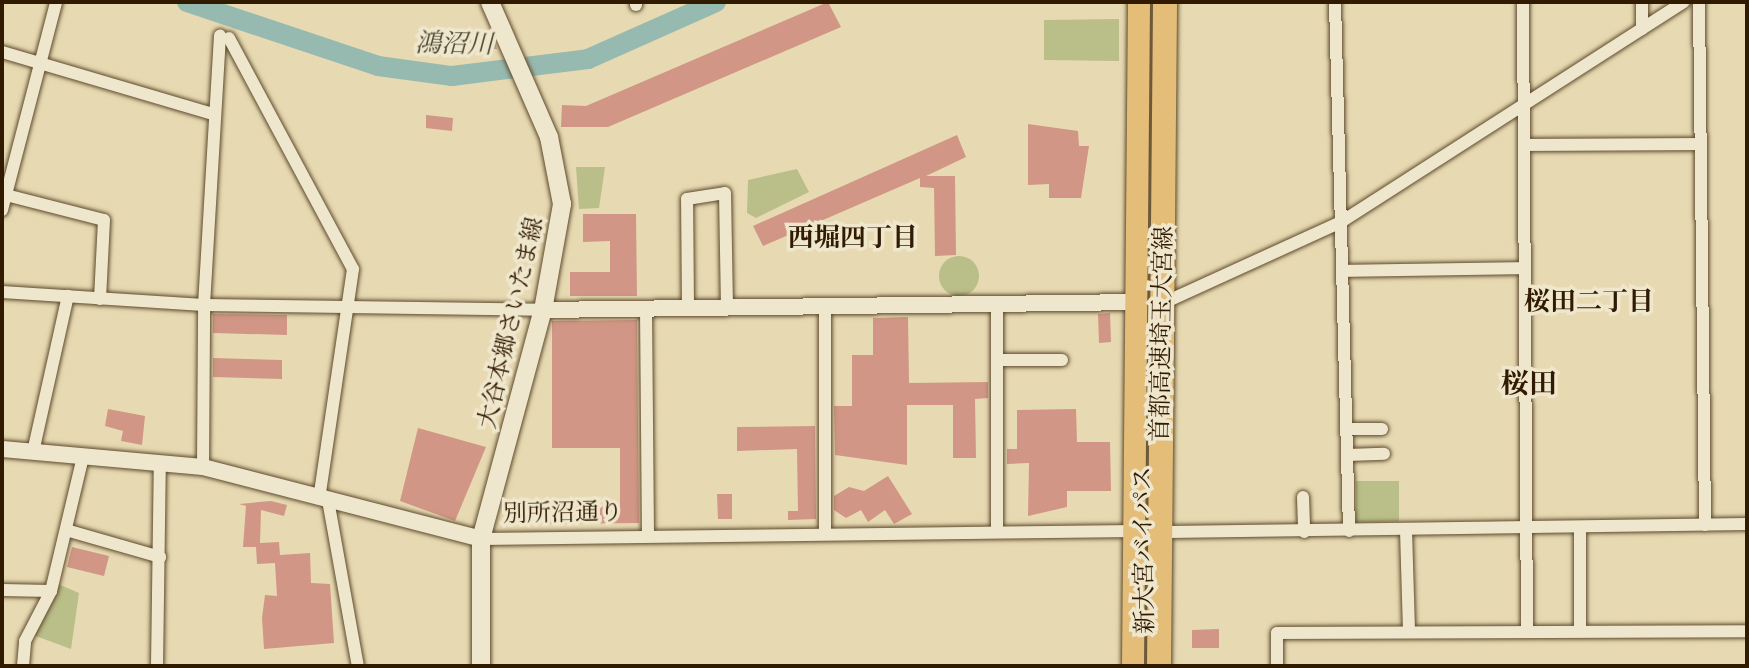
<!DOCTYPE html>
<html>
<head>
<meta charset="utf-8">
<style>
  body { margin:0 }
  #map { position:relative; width:1749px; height:668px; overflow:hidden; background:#e7dab2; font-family:"IM FELL French Canon","Noto Serif JP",serif }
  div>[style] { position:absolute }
  .green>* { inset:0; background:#babe88 }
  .round { border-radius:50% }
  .river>* { height:20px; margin:-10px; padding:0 10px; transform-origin:10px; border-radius:10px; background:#97bab0 }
  .building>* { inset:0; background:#d19685 }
  .roads { filter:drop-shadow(0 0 2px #5e4a2c) drop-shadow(0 0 2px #5e4a2c) }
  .minor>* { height:12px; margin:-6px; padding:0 6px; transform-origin:6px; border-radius:6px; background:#efe7cd }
  .tertiary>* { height:16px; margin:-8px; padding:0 8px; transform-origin:8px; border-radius:8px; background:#efe7cd }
  .secondary>* { height:18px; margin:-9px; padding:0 9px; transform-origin:9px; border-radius:9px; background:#efe7cd }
  .trunk>* { height:22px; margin:-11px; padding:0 11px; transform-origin:11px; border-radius:11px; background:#e4bd79 }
  .motorway>* { height:24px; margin:-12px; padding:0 12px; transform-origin:12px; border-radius:12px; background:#e4bd79 }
  span { translate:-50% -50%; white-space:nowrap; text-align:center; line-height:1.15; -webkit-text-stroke:7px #efe7cd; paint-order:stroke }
  .street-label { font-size:24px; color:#301a00 }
  .water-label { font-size:26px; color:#4f4a35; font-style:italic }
  .neighbourhood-label { font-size:26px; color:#301a00; font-weight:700 }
  .quarter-label { font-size:28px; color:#301a00; font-weight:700 }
  .frame { position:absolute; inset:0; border:4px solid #301a00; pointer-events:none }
</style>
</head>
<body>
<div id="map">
  <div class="green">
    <div style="clip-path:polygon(1119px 19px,1119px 61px,1044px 60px,1044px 20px)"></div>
    <div style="clip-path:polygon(576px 167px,605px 167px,599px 208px,579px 209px)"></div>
    <div style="clip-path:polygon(797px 169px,809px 192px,756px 218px,747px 213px,748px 180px)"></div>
    <div class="round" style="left:939px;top:256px;width:40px;height:40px"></div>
    <div style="clip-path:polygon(1356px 481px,1399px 481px,1399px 521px,1356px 522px)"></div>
    <div style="clip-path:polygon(58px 584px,79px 593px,71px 649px,33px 635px)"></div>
  </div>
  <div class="river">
    <div style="left:187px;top:2px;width:201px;rotate:18.5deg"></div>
    <div style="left:378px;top:66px;width:75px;rotate:7.7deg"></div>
    <div style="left:452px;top:76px;width:137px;rotate:-7.1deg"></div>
    <div style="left:588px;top:59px;width:140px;rotate:-24deg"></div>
  </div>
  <div class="building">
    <div style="clip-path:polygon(828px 2px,841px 27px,608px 127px,561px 127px,562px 105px,586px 106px)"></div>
    <div style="clip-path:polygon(437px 39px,494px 40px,497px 49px,436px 50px)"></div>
    <div style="clip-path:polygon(426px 115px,453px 118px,452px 131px,426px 128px)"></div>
    <div style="clip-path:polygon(1028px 124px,1078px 131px,1079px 146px,1089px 146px,1081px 198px,1049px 198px,1049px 184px,1028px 185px)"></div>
    <div style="clip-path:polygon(957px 135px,966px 157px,926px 176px,955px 176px,956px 255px,935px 256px,934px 188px,920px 187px,920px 178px,763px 246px,753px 226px)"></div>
    <div style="clip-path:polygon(583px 214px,636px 214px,637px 296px,570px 296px,570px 272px,610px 272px,610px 241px,583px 242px)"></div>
    <div style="clip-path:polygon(1110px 313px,1111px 342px,1099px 343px,1098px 314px)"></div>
    <div style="clip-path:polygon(213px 314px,287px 315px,287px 335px,213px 333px)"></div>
    <div style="clip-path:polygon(908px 317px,909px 383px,988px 382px,988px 398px,975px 399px,976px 458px,953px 458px,953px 405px,907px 405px,907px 465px,835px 455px,834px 406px,852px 406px,852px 355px,873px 355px,873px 318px)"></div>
    <div style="clip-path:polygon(637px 320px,639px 523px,542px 524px,542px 506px,620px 506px,620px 448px,552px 448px,552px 321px)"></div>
    <div style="clip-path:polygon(213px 358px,282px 360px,282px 379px,213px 377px)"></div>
    <div style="clip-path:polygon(108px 409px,145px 416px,142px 445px,121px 441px,123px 431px,105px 426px)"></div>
    <div style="clip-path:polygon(1076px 409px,1077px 442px,1110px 442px,1111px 491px,1067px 491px,1067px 507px,1028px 516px,1029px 463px,1007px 464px,1007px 449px,1017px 449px,1017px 410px)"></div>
    <div style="clip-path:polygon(815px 426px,816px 519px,788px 520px,788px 511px,798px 511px,797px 449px,737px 451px,737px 427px)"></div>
    <div style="clip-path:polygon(418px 428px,486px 447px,455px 521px,400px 501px)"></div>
    <div style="clip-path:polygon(888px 476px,912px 514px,894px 524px,885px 510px,868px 522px,861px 510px,846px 518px,834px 510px,834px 496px,849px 487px,864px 491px)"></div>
    <div style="clip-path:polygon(717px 494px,732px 494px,732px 519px,718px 519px)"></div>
    <div style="clip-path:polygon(271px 501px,287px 505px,284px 516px,261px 510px,260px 543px,279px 542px,280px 555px,310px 553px,311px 583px,330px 584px,334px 643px,264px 649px,262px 618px,265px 595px,277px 596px,275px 563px,257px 564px,256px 547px,243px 547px,246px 506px,239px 504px)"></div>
    <div style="clip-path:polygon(72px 547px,109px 556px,104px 576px,67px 567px)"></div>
    <div style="clip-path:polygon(1219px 629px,1219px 648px,1192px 648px,1192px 630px)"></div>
  </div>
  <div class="roads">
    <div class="minor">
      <div style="left:1335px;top:2px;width:529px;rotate:88.48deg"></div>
      <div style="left:1523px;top:2px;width:629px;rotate:89.64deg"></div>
      <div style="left:1642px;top:2px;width:27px;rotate:90deg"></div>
      <div style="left:1699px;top:2px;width:523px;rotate:89.34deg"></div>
      <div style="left:636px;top:5px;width:3px;rotate:-90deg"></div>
      <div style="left:229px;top:38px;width:262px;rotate:61.8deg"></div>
      <div style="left:353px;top:269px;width:232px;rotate:98.4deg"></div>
      <div style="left:2px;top:52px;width:219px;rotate:16.4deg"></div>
      <div style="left:1524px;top:145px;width:177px;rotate:-0.3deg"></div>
      <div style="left:6px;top:195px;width:101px;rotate:14.3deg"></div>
      <div style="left:104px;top:220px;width:79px;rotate:92.9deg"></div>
      <div style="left:2px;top:210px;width:215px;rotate:-75.4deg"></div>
      <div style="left:1342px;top:271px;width:183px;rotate:-0.9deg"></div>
      <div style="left:2px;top:292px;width:202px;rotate:3.7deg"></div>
      <div style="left:204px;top:305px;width:339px;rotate:0.8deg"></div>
      <div style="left:1170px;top:300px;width:188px;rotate:-24.5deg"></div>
      <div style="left:1341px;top:222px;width:407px;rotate:-32.7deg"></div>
      <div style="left:825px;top:305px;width:228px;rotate:90deg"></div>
      <div style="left:688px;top:307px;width:108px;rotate:-90.5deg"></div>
      <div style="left:687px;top:199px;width:38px;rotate:-9deg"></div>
      <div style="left:725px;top:193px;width:113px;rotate:89deg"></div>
      <div style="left:646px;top:308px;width:228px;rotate:89.5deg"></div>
      <div style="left:998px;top:360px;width:64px"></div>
      <div style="left:1346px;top:429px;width:36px"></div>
      <div style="left:33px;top:452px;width:160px;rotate:-77.4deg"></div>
      <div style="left:1347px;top:455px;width:37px;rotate:-2deg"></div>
      <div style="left:203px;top:467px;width:162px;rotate:-89.6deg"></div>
      <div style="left:204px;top:305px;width:270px;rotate:-86.6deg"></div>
      <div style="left:1303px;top:497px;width:35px;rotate:88deg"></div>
      <div style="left:328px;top:500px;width:169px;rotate:79.8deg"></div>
      <div style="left:1580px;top:527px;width:104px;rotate:90deg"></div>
      <div style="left:66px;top:530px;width:98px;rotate:16deg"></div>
      <div style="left:997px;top:530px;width:227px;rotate:-90deg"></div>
      <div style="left:1406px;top:530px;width:101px;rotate:88.3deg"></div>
      <div style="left:1168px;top:532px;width:579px;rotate:-0.79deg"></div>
      <div style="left:481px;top:539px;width:655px;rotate:-0.7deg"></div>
      <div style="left:2px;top:590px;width:49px;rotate:1.2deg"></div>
      <div style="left:23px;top:666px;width:25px;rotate:-85deg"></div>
      <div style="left:25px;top:641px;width:56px;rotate:-62.5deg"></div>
      <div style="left:51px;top:591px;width:138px;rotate:-76.6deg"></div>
      <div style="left:157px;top:666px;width:204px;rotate:-89.2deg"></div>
      <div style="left:1277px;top:666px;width:33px;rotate:-90deg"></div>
      <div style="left:1277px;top:633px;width:470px;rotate:-0.2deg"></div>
    </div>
    <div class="tertiary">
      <div style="left:543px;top:310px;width:595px;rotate:-0.77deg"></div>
      <div style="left:2px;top:449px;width:202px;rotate:5.1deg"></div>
      <div style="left:203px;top:467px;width:287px;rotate:14.5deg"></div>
    </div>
    <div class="secondary">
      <div style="left:481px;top:666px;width:127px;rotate:-90deg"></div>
      <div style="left:481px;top:539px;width:237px;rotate:-74.9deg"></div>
      <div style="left:543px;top:310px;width:108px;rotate:-79.8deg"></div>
      <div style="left:562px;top:204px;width:68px;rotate:-101deg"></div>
      <div style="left:549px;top:137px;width:147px;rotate:-113.6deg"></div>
    </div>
    <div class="trunk">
      <div style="left:1133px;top:666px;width:664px;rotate:-89.48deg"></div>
    </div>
    <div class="motorway">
      <div style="left:1159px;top:666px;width:664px;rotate:-89.48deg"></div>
    </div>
  </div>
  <div class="street-label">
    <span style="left:511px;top:323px;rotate:-77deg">大谷本郷さいたま線</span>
    <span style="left:1162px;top:334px;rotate:-89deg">首都高速埼玉大宮線</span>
    <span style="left:563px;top:513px;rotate:-1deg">別所沼通り</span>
    <span style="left:1144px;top:550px;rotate:-91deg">新大宮バイパス</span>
  </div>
  <div class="water-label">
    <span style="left:454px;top:44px;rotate:1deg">鴻沼川</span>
  </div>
  <div class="neighbourhood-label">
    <span style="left:853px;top:238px">西堀四丁目</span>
    <span style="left:1589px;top:302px">桜田二丁目</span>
  </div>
  <div class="quarter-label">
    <span style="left:1529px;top:384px">桜田</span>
  </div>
  <div class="frame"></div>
</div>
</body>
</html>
